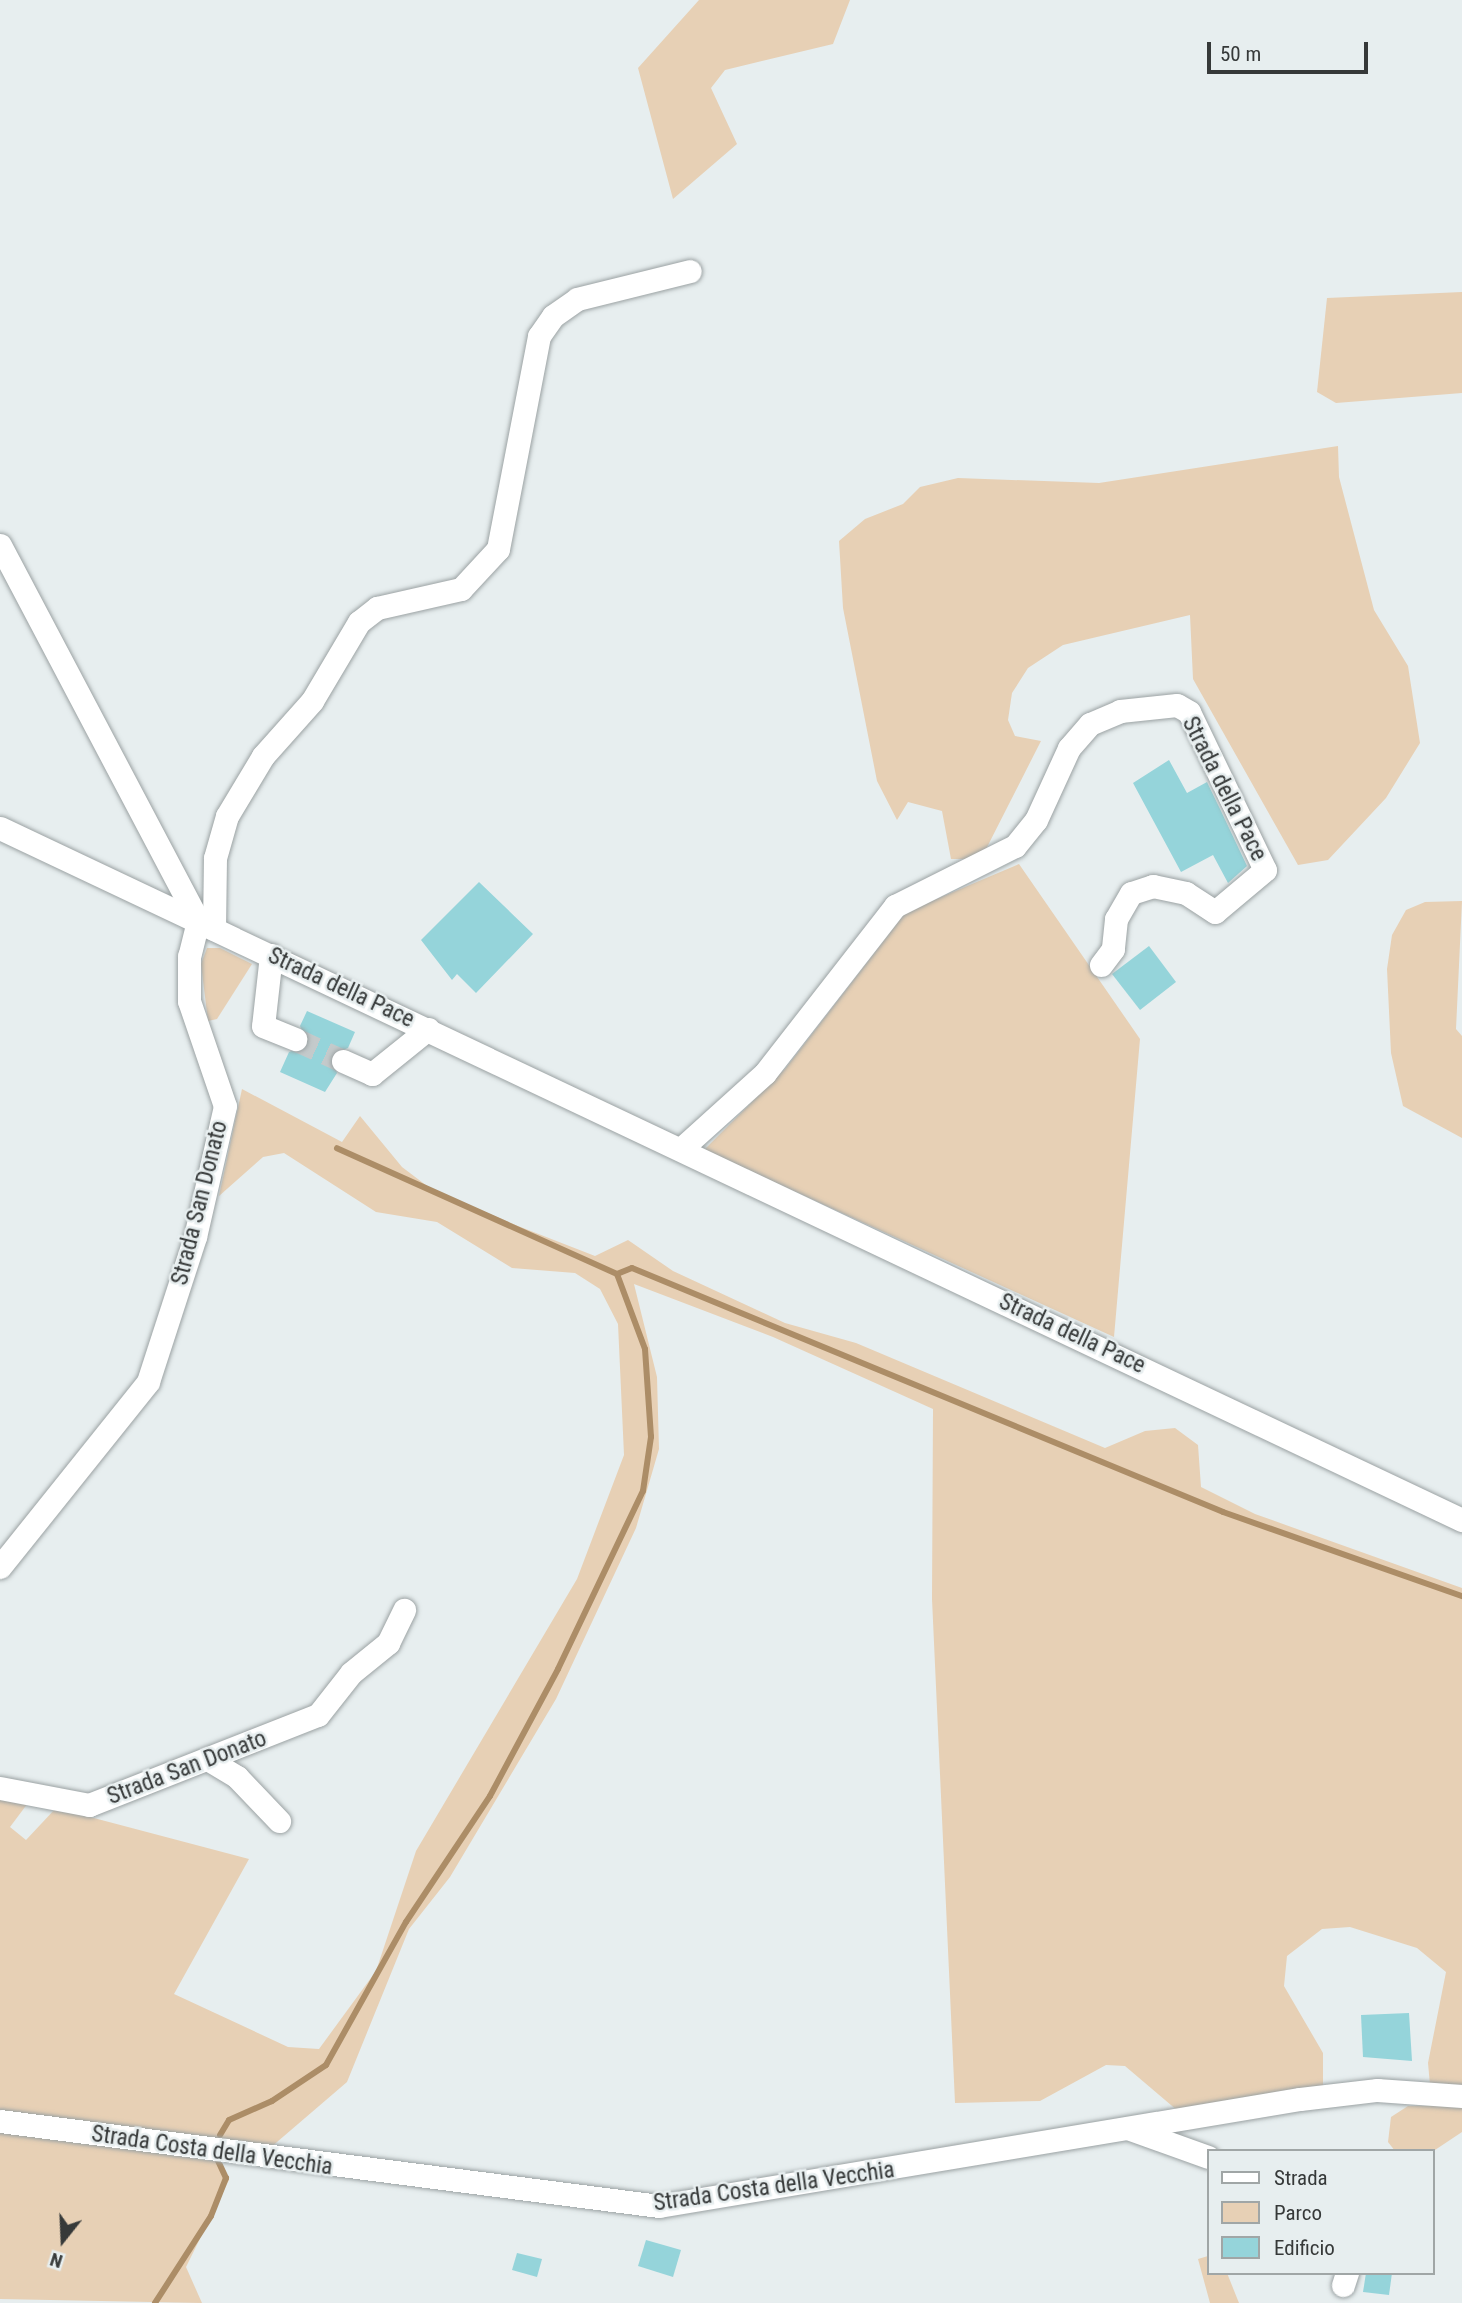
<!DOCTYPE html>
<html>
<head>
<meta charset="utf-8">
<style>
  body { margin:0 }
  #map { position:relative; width:1462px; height:2303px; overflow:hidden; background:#e7eeef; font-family:"Roboto Condensed",sans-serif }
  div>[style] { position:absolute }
  .green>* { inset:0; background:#e7d0b5 }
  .stream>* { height:6px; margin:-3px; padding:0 3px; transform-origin:3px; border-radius:3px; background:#ac8d67 }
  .building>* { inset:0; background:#95d4da }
  .minor-tunnel>* { height:23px; margin-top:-11.5px; transform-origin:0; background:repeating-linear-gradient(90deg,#c4cacb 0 23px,transparent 0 34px) }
  .roads { filter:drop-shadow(0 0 2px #9ba2a3) drop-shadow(0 0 2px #9ba2a3) }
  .minor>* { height:23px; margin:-11.5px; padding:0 11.5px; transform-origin:11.5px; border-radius:11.5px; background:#fff }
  span { translate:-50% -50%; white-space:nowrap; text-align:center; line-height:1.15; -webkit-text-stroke:5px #e7eeef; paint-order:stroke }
  .street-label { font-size:23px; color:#363939 }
  .legend { position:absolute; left:1207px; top:2149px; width:228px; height:126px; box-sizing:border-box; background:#e7eeef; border:2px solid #a0a6a6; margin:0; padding:9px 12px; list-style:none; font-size:21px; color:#363939 }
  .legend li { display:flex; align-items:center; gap:14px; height:35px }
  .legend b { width:35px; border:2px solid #a0a6a6 }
  .north { position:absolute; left:28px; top:2205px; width:70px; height:70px; -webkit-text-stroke:5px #e7eeef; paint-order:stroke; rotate:198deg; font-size:19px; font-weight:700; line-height:28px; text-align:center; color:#363939 }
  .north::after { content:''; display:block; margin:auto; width:24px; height:32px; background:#363939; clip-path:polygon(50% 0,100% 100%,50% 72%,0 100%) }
  .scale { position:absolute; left:1207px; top:42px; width:161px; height:32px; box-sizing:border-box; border:4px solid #363939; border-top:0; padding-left:9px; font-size:21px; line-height:24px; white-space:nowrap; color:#363939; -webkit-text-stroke:5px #e7eeef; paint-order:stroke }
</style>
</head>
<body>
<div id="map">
  <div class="green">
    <div style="clip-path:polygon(699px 0,850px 0,833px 44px,725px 70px,711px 88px,737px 144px,673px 199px,638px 68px)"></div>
    <div style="clip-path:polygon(1462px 292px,1462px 393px,1336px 403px,1317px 392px,1327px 298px)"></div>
    <div style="clip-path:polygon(1338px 446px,1339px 477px,1374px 610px,1408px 666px,1420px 743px,1386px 798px,1328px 860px,1298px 865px,1193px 679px,1190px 615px,1063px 645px,1028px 668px,1012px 693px,1008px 720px,1015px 736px,1041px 741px,981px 859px,951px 859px,942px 811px,908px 802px,897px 820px,877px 781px,843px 608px,839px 541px,865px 519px,903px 504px,920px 487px,958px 478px,1099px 483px)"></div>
    <div style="clip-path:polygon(1019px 864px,1140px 1039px,1114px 1337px,704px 1150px,785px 1069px,906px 912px)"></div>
    <div style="clip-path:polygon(1462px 901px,1456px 1029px,1462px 1036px,1462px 1138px,1403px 1106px,1391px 1053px,1387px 969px,1392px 935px,1406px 910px,1425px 902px)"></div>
    <div style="clip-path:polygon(220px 948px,252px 964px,217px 1019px,208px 1021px,201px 964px,207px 948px)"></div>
    <div style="clip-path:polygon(242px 1089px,342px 1142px,360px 1116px,402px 1167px,431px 1189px,518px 1226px,595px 1256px,628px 1240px,673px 1271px,785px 1323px,856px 1343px,1105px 1448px,1145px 1431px,1175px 1428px,1198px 1445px,1201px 1487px,1255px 1514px,1462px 1588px,1462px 2089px,1430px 2085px,1428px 2063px,1446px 1972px,1417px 1948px,1350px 1927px,1322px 1929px,1287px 1956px,1284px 1986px,1323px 2053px,1323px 2087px,1178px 2111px,1125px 2066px,1106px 2065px,1040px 2101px,955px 2103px,932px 1599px,933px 1409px,773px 1337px,634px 1284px,657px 1377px,659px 1449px,636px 1528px,556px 1699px,450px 1877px,409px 1929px,347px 2082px,270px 2148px,0 2113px,0 1797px,28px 1803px,10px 1827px,26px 1840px,56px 1808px,249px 1859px,174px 1994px,288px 2047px,319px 2049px,376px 1971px,416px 1851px,577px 1579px,624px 1455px,618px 1324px,600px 1289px,575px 1273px,512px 1268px,437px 1222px,376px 1212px,284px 1153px,263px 1157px,219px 1196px)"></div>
    <div style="clip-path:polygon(1462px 2105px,1462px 2132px,1432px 2152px,1395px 2151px,1388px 2142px,1391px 2117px,1408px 2106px)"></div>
    <div style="clip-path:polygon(0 2131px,221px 2162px,229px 2180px,186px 2267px,202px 2303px,0 2299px)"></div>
    <div style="clip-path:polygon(1208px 2256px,1208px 2273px,1227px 2273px,1239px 2303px,1210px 2303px,1198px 2259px)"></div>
  </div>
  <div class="stream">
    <div style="left:617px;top:1274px;width:16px;rotate:-22deg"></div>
    <div style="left:632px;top:1268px;width:639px;rotate:22.43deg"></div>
    <div style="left:1223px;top:1512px;width:253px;rotate:19.4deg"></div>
    <div style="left:220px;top:2135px;width:17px;rotate:-59deg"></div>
    <div style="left:229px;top:2120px;width:47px;rotate:-23.8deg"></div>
    <div style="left:272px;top:2101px;width:65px;rotate:-33.7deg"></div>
    <div style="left:326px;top:2065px;width:164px;rotate:-60.8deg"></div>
    <div style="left:406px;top:1922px;width:151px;rotate:-56.3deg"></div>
    <div style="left:490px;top:1796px;width:144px;rotate:-61.8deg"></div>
    <div style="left:558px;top:1669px;width:197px;rotate:-64.5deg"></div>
    <div style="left:643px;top:1491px;width:55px;rotate:-81.6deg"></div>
    <div style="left:651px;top:1437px;width:88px;rotate:-93.9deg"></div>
    <div style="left:645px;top:1349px;width:80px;rotate:-110.5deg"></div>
    <div style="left:617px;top:1274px;width:307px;rotate:-155.8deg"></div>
    <div style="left:155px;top:2303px;width:103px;rotate:-57.2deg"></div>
    <div style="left:211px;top:2216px;width:41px;rotate:-68.5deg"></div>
    <div style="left:226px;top:2178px;width:19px;rotate:-115deg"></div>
  </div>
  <div class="building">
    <div style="clip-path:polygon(1169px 760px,1187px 793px,1207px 782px,1221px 811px,1247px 866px,1228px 883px,1213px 855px,1181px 872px,1133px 783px)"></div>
    <div style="clip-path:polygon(479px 882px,533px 934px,476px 993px,457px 974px,452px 980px,421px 940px)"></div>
    <div style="clip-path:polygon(1149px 946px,1176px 982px,1140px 1010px,1112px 974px)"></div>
    <div style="clip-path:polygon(307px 1011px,355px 1032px,348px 1048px,331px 1055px,337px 1073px,325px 1092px,280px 1072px,289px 1052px,308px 1045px,300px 1026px)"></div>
    <div style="clip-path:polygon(1409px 2013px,1412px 2061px,1363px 2057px,1361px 2015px)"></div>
    <div style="clip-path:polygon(646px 2240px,681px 2250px,673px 2277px,638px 2266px)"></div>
    <div style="clip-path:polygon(517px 2253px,542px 2259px,537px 2277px,512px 2270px)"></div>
    <div style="clip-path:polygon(1366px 2273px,1392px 2273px,1389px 2295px,1363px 2292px)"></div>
  </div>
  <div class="minor-tunnel">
    <div style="left:295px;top:1039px;width:53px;rotate:24.6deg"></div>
  </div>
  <div class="roads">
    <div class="minor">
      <div style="left:0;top:545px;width:425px;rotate:62.2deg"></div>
      <div style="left:198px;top:921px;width:36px;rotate:104deg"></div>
      <div style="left:189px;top:956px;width:45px;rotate:90deg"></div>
      <div style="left:189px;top:1001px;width:111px;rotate:71.1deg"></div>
      <div style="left:225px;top:1106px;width:134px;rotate:102.9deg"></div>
      <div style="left:195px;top:1237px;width:152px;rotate:108deg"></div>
      <div style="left:148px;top:1382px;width:237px;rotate:128.7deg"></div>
      <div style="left:0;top:828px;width:1618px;rotate:25.33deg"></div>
      <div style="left:214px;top:929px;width:71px;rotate:-89.2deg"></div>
      <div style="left:215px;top:858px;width:44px;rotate:-74.1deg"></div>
      <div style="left:227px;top:816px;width:70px;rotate:-59deg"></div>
      <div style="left:263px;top:756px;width:74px;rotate:-48.3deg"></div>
      <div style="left:312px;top:701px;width:92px;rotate:-59.3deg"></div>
      <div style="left:359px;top:622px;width:23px;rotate:-38deg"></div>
      <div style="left:377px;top:608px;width:86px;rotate:-12.7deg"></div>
      <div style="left:461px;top:589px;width:54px;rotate:-47.2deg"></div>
      <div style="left:498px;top:549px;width:217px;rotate:-79.1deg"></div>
      <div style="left:539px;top:336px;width:24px;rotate:-55deg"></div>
      <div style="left:553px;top:316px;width:29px;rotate:-35deg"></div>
      <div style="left:577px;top:299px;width:116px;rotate:-13.9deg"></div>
      <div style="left:271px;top:955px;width:71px;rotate:96.4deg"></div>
      <div style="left:263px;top:1026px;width:35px;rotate:22deg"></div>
      <div style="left:343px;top:1061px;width:32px;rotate:24deg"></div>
      <div style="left:372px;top:1074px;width:72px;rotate:-38.8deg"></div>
      <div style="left:682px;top:1148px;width:112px;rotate:-42.1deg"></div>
      <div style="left:765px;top:1073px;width:212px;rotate:-52.1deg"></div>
      <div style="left:895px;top:906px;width:134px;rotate:-26.6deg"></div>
      <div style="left:1015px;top:846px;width:33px;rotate:-51deg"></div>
      <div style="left:1036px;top:820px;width:79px;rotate:-65.4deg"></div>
      <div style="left:1069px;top:748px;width:32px;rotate:-49deg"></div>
      <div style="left:1090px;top:724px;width:33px;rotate:-23deg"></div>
      <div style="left:1120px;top:711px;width:57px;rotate:-6deg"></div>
      <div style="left:1177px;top:705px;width:14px;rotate:30deg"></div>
      <div style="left:1189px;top:712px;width:175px;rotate:64.3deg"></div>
      <div style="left:1265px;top:870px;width:65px;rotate:140deg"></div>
      <div style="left:1215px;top:912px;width:35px;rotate:-147deg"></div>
      <div style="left:1186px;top:893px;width:34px;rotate:-168deg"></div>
      <div style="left:1153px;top:886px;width:23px;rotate:162deg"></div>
      <div style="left:1131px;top:893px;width:30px;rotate:120deg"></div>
      <div style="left:1116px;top:919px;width:30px;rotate:96deg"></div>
      <div style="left:1113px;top:949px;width:20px;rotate:127deg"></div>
      <div style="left:209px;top:1760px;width:33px;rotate:31deg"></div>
      <div style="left:237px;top:1777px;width:61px;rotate:46.3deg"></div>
      <div style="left:0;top:1788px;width:91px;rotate:10.8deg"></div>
      <div style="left:89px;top:1805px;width:246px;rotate:-21.5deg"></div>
      <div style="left:318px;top:1715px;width:53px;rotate:-51.8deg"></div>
      <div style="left:351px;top:1673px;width:48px;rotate:-39deg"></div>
      <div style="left:388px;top:1643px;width:37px;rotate:-64deg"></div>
      <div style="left:0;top:2121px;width:664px;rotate:7.35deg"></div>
      <div style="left:659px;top:2206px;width:650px;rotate:-9.48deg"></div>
      <div style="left:1300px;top:2099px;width:78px;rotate:-6.7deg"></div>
      <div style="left:1377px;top:2090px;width:85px;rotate:4deg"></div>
      <div style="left:1130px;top:2129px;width:83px;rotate:19.7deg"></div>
      <div style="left:1343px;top:2285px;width:13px;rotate:-72deg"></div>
    </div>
  </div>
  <div class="street-label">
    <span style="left:1224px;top:789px;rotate:63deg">Strada della Pace</span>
    <span style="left:341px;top:988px;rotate:25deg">Strada della Pace</span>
    <span style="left:200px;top:1203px;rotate:-76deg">Strada San Donato</span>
    <span style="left:1072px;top:1334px;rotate:25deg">Strada della Pace</span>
    <span style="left:187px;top:1768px;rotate:-21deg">Strada San Donato</span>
    <span style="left:212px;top:2151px;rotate:8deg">Strada Costa della Vecchia</span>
    <span style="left:774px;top:2187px;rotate:-8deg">Strada Costa della Vecchia</span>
  </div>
  <ul class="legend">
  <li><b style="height:9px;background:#fff"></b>Strada</li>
  <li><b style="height:19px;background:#e7d0b5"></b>Parco</li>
  <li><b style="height:19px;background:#95d4da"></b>Edificio</li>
  </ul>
  <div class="north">N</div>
  <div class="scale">50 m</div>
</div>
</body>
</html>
